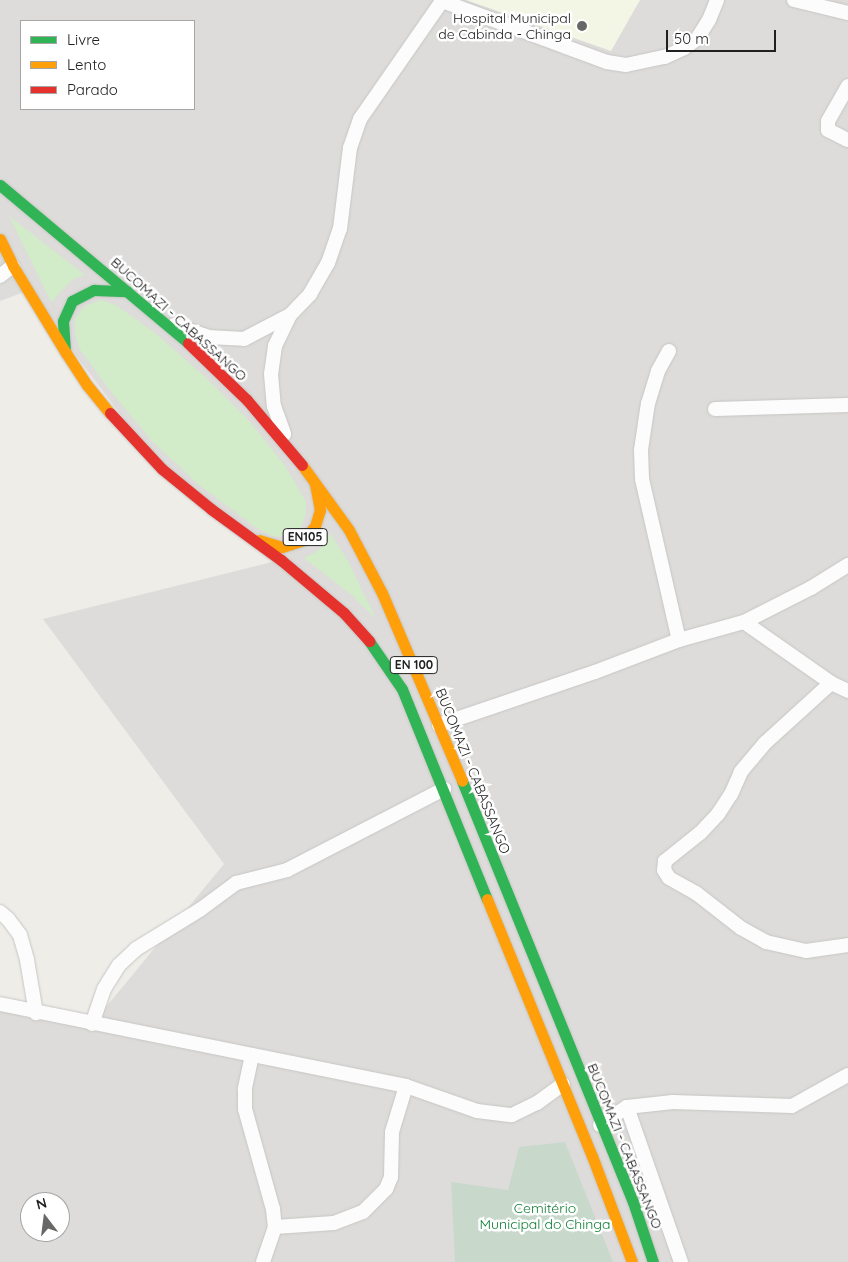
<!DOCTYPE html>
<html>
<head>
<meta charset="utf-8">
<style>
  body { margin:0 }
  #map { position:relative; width:848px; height:1262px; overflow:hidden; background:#eeede8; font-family:Quicksand,sans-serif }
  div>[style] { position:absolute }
  .residential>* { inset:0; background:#dddcda }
  .education>* { inset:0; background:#f3f6e4 }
  .grass>* { inset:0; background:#d2ebc8 }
  .cemetery>* { inset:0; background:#c8d9cc }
  .roads { filter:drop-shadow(0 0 1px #c7c6c4) drop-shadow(0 0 1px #c7c6c4) }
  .street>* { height:14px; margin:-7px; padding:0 7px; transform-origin:7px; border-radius:7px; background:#fcfcfc }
  .fast>* { height:11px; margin:-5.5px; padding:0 5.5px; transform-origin:5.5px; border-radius:5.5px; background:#30b455 }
  .slow>* { height:11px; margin:-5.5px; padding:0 5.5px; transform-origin:5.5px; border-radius:5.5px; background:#ff9f0a }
  .jam>* { height:11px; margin:-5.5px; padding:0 5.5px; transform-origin:5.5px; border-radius:5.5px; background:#e5322d }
  .dots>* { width:14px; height:14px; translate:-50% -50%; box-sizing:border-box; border:2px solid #fff; border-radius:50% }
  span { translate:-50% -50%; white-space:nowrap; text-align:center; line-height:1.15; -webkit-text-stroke:5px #fff; paint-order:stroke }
  .shield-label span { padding:1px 4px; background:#fff; border:1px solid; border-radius:4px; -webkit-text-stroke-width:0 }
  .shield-label { font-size:12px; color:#202020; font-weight:700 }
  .poi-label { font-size:14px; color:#202020 }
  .right { translate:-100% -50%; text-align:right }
  .street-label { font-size:14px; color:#202020 }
  .park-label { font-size:14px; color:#0e7e33 }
  .legend { position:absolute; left:20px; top:20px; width:175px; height:90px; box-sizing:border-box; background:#fff; border:1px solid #a6a6a6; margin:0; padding:6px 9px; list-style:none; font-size:15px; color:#202020 }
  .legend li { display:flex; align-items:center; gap:10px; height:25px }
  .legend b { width:25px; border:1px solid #a6a6a6 }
  .north { position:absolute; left:20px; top:1192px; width:50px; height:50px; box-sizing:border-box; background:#fff; border:1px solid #a6a6a6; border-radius:50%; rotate:345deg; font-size:14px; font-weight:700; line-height:20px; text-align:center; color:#202020 }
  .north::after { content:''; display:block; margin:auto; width:18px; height:22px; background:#686866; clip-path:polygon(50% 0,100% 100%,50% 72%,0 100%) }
  .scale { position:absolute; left:666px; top:30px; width:110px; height:22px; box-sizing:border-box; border:2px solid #202020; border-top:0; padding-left:6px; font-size:15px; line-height:18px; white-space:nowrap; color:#202020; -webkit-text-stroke:4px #fff; paint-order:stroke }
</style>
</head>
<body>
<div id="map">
  <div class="residential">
    <div style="clip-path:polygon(evenodd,0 0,848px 0,848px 1262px,0 1262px,0 1002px,92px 1024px,224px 864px,43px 619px,280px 560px,162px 469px,27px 291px,0 301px,0 0,21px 21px,194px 21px,194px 109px,21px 109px,21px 21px,0 0,30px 1202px,60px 1202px,60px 1232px,30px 1232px,30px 1202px)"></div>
  </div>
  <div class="education">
    <div style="clip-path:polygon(466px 0,640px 0,611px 51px)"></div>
  </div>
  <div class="grass">
    <div style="clip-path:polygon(9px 216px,85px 275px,73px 279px,51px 302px)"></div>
    <div style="clip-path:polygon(101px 300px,116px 305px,155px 333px,204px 376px,250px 422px,285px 466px,306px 502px,306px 514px,301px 527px,291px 535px,274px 537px,255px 527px,198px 484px,152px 441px,109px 389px,79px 348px,75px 333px,75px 318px,85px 306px)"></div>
    <div style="clip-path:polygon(330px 533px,348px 561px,376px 619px,353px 596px,304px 558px,316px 552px,325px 544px)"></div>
  </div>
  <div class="cemetery">
    <div style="clip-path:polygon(565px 1142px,613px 1262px,455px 1262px,451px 1182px,508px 1190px,519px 1147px)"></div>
  </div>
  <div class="roads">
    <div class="street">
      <div style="left:794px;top:0;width:56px;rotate:13.5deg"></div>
      <div style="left:848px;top:86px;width:40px;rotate:119.7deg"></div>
      <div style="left:828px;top:121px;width:9px;rotate:90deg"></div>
      <div style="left:828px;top:130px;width:22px;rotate:27deg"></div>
      <div style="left:0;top:276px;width:16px;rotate:-38deg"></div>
      <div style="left:290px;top:315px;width:29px;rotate:-46deg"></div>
      <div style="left:310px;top:294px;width:36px;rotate:-60deg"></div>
      <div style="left:328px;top:263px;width:36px;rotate:-71deg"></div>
      <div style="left:340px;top:229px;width:82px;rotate:-83deg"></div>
      <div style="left:350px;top:148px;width:31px;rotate:-71deg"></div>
      <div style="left:360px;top:119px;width:144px;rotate:-55.2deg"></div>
      <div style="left:442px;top:1px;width:176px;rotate:20.3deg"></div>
      <div style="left:607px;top:62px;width:19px;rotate:9deg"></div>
      <div style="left:626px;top:65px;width:40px;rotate:-12deg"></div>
      <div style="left:665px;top:57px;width:21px;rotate:-25deg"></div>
      <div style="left:684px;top:48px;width:16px;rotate:-35deg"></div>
      <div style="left:697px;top:39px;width:22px;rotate:-58deg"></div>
      <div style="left:709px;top:20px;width:22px;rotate:-68deg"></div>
      <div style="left:174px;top:325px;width:36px;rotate:19deg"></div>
      <div style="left:208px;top:337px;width:36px;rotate:3deg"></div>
      <div style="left:244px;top:339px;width:52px;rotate:-27.6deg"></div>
      <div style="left:290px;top:315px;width:34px;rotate:116deg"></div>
      <div style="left:275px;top:346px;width:28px;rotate:98deg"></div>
      <div style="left:271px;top:374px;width:32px;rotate:85deg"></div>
      <div style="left:274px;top:406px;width:30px;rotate:70deg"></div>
      <div style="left:669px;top:351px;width:23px;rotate:119deg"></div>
      <div style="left:658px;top:371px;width:34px;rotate:107deg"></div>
      <div style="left:648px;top:403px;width:48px;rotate:98.5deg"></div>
      <div style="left:641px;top:450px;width:29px;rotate:88deg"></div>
      <div style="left:642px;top:479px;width:165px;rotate:77.1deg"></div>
      <div style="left:715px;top:409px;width:133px;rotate:-1.7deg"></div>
      <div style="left:744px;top:622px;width:106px;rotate:35deg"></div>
      <div style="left:831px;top:683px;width:19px;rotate:25deg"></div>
      <div style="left:831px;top:683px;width:89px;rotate:137.7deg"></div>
      <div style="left:765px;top:743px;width:38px;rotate:130deg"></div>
      <div style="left:741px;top:772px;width:24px;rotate:114deg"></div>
      <div style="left:731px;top:794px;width:24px;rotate:123deg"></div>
      <div style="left:718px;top:814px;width:26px;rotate:133deg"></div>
      <div style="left:700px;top:833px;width:45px;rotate:141.3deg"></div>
      <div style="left:665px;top:861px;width:9px;rotate:96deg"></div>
      <div style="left:664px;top:870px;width:9px;rotate:58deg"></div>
      <div style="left:669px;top:878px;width:31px;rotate:29deg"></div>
      <div style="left:696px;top:893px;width:57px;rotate:37.9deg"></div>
      <div style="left:741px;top:928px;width:29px;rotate:29deg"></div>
      <div style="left:766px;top:942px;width:41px;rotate:12.7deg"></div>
      <div style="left:806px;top:951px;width:42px;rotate:-8.1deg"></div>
      <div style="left:439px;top:725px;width:165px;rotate:-18.8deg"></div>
      <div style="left:595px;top:672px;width:90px;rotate:-20.9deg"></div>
      <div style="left:679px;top:640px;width:67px;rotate:-15.5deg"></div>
      <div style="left:744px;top:622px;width:75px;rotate:-26.9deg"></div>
      <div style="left:811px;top:588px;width:44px;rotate:-31.9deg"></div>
      <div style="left:0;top:912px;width:11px;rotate:41deg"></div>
      <div style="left:8px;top:919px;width:20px;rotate:53deg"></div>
      <div style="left:20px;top:935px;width:26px;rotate:74deg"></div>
      <div style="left:27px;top:960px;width:54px;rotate:80.4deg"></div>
      <div style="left:0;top:1004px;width:414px;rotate:11.4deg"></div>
      <div style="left:406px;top:1086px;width:75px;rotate:19.4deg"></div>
      <div style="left:477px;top:1111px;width:35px;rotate:7deg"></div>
      <div style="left:512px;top:1115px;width:28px;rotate:-26deg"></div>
      <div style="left:537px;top:1103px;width:32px;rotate:-36deg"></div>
      <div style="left:92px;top:1024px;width:37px;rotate:-71deg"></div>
      <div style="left:104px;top:989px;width:28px;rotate:-58deg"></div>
      <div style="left:119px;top:965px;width:23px;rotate:-43deg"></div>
      <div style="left:136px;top:949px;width:76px;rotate:-31.6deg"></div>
      <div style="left:201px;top:909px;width:44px;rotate:-36.6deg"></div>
      <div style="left:236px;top:883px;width:53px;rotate:-14.3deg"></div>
      <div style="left:287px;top:870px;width:177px;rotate:-27.3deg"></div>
      <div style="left:252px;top:1055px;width:35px;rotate:102deg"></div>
      <div style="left:245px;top:1089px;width:20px;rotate:90deg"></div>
      <div style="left:245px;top:1109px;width:104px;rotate:74.4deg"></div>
      <div style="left:273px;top:1209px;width:18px;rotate:84deg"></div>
      <div style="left:275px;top:1227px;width:37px;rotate:109deg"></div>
      <div style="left:627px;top:1107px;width:164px;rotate:70.8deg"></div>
      <div style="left:600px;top:1125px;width:32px;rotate:-34deg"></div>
      <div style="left:627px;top:1107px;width:46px;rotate:-6.2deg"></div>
      <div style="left:673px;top:1102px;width:119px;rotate:1.9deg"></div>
      <div style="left:792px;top:1106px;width:64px;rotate:-29deg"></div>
      <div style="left:275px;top:1227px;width:59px;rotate:-3.9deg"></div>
      <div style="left:334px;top:1223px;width:31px;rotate:-21deg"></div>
      <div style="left:363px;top:1212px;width:33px;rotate:-45deg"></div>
      <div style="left:386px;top:1189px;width:13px;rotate:-67deg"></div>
      <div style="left:391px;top:1177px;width:45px;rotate:-88.7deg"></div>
      <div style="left:392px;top:1132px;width:48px;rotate:-73.1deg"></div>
    </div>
    <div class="fast">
      <div style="left:0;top:185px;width:246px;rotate:40deg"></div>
      <div style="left:65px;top:350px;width:29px;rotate:-94deg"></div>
      <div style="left:63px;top:321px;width:22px;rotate:-66deg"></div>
      <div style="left:72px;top:301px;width:25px;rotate:-27deg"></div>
      <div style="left:94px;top:290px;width:33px;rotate:2deg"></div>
      <div style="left:369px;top:641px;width:58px;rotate:55.5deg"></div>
      <div style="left:402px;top:689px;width:227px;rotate:68deg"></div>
      <div style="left:462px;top:781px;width:454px;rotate:67.9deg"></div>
      <div style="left:633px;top:1202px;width:63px;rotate:71.6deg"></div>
    </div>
    <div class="slow">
      <div style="left:0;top:239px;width:30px;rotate:64deg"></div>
      <div style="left:13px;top:266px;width:102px;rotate:58.7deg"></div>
      <div style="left:66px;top:353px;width:38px;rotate:57deg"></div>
      <div style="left:87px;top:385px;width:36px;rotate:51deg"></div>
      <div style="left:302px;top:465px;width:80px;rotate:54.1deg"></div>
      <div style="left:349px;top:530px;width:71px;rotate:62.4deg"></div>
      <div style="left:382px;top:593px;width:204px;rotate:66.9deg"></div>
      <div style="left:259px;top:540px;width:24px;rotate:17deg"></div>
      <div style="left:282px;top:547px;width:22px;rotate:-18deg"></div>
      <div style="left:303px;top:540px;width:18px;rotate:-49deg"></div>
      <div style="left:315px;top:526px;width:17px;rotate:-73deg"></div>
      <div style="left:320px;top:510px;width:26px;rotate:-101deg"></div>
      <div style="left:487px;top:899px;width:278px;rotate:67.8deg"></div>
      <div style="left:592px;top:1156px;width:113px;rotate:69.3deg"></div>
    </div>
    <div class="jam">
      <div style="left:188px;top:343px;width:82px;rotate:44deg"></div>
      <div style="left:247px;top:400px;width:85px;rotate:49.8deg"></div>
      <div style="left:110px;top:413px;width:76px;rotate:47.1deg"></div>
      <div style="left:162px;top:469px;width:63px;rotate:39.2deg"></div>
      <div style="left:211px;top:509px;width:87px;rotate:36.1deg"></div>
      <div style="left:281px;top:560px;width:82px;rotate:40.1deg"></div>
      <div style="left:344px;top:613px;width:38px;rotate:48deg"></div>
    </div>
  </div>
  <div class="dots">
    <div style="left:582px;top:26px;background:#686866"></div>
  </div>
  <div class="shield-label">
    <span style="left:305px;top:537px">EN105</span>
    <span style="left:414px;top:665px">EN 100</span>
  </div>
  <div class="poi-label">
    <span class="right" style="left:571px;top:26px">Hospital Municipal<br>de Cabinda - Chinga</span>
  </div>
  <div class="street-label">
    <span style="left:179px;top:319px;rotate:42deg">BUCOMAZI - CABASSANGO</span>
    <span style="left:473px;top:771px;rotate:68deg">BUCOMAZI - CABASSANGO</span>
    <span style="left:625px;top:1146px;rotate:68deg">BUCOMAZI - CABASSANGO</span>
  </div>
  <div class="park-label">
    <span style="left:545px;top:1216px">Cemitério<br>Municipal do Chinga</span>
  </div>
  <ul class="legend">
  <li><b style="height:6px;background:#30b455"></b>Livre</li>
  <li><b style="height:6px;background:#ff9f0a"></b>Lento</li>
  <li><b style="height:6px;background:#e5322d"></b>Parado</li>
  </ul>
  <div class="north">N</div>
  <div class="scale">50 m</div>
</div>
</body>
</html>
